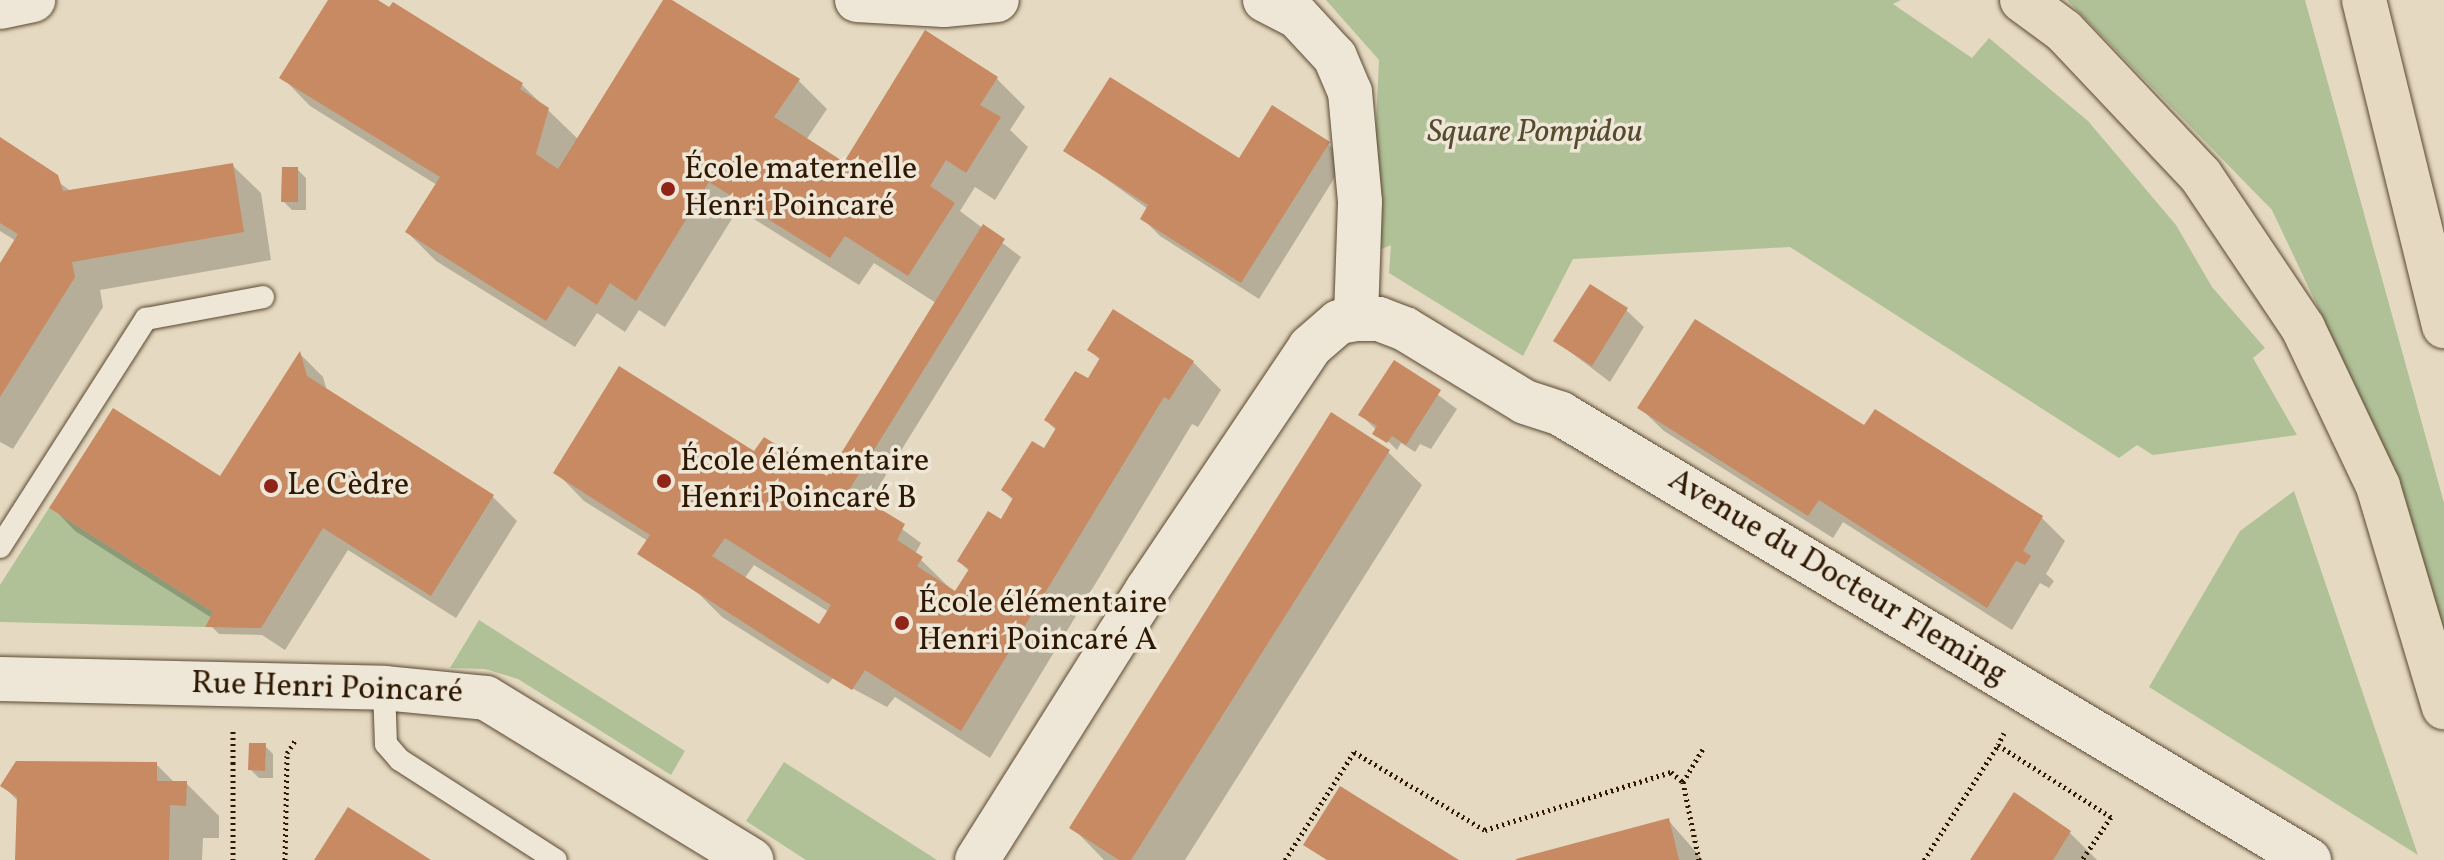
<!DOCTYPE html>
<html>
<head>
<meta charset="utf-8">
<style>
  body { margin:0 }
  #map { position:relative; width:2444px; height:860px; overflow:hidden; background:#e5dac1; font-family:Vollkorn,serif }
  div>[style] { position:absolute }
  .green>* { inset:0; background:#b0c197 }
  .shadow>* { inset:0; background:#0003 }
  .building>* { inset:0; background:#c78a62 }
  .path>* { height:5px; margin-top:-2.5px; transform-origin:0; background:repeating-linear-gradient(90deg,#2f1802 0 2px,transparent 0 6px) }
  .roads { filter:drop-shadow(0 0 2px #5c4832) drop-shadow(0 0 2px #5c4832) }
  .lane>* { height:22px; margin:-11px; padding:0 11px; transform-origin:11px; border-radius:11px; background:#eee7d7 }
  .street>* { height:44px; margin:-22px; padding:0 22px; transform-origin:22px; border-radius:22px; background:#eee7d7 }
  .primary>* { height:44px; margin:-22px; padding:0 22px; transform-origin:22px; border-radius:22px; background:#e5dac1 }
  .highway>* { height:44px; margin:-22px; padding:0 22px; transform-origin:22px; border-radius:22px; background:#e5dac1 }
  .dots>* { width:22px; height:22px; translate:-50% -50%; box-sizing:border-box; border:4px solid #eee7d7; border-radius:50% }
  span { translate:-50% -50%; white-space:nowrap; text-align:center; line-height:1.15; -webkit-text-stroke:7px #eee7d7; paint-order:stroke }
  .park-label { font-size:32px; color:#564b2f; font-style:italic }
  .poi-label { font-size:32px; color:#2f1802 }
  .left { translate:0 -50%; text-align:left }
  .street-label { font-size:32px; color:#2f1802 }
</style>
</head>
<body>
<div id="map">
  <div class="green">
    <div style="clip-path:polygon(1326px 0,1901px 0,1893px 4px,1972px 58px,1989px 38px,2088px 121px,2176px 225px,2212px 287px,2265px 348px,2253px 358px,2297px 435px,2153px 455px,2137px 445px,2119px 458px,1790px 247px,1573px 259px,1523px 356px,1389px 273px,1391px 245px,1370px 254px,1379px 60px)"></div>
    <div style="clip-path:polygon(2067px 0,2305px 0,2444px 503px,2444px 631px,2374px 426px,2272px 210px)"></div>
    <div style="clip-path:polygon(2294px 491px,2418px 855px,2149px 687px,2240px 531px)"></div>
    <div style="clip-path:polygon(49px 508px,213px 612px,205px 627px,0 622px,0 585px)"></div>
    <div style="clip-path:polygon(479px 620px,685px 751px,671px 775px,518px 679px,485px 669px,450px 668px)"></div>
    <div style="clip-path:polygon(784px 762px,937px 860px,806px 860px,746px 821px)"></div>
  </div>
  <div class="shadow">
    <div style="clip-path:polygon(evenodd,330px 0,374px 0,390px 10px,394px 4px,522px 85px,579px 140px,666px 0,799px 81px,827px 109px,806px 140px,845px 165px,996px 78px,1025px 107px,1010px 130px,1028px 147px,995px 200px,975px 187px,960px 211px,1021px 257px,868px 504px,921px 543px,915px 554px,956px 594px,970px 572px,959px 561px,1001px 522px,1014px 501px,1003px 490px,1045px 451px,1057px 431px,1046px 420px,1088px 381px,1101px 361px,1090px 350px,1193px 362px,1221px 390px,1198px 427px,1192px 424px,990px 758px,895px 697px,887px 707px,833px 678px,828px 684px,722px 617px,699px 594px,640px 554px,648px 541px,584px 501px,556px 472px,755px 454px,828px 479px,936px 303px,874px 263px,859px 285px,738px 209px,665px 327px,639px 310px,625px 332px,597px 313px,575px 347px,436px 261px,407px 232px,437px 185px,310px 106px,282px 77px,330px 0,754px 565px,829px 612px,820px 627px,744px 579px,754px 565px)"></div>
    <div style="clip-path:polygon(0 140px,72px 192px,232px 165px,261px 193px,271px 260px,100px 290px,103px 307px,13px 449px,0 442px,0 267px,16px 241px,0 231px)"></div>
    <div style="clip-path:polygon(1328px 144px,1345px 161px,1259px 299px,1160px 236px,1143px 219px,1148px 209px,1066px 150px,1240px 161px)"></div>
    <div style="clip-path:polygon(297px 169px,306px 178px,306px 210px,292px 210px,283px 201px)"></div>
    <div style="clip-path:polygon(1626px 310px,1644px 327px,1610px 382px,1556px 341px)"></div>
    <div style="clip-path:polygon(300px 354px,323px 377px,327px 391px,493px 497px,517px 521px,456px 618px,348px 550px,285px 650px,262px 635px,219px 634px,211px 626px,215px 620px,75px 531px,52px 507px,221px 479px)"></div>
    <div style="clip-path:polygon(1395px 363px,1457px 409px,1431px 449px,1420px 444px,1415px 452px,1401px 443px,1397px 450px,1361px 415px)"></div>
    <div style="clip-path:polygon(1640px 408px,1865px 428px,2042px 518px,2065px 541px,2046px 574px,2054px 581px,2049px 588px,2040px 583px,2012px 630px,1843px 522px,1833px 538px,1664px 431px)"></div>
    <div style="clip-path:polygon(1388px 452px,1422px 485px,1185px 860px,1104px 860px,1072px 827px)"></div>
    <div style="clip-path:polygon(265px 746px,273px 754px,273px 778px,259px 778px,250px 769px)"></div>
    <div style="clip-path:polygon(156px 764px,175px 783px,186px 783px,219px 816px,219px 838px,203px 838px,202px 860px,17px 860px,19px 802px,3px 786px)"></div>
    <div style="clip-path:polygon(1668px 820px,1703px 860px,1520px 860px)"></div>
    <div style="clip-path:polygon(2070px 833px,2097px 860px,1973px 860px)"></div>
  </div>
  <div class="building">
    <div style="clip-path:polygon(328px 0,378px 0,389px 7px,393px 2px,523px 83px,520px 89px,549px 108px,536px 154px,558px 169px,663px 0,672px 0,800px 79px,774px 117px,844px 162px,925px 30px,998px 77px,980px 105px,1001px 117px,966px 173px,946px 160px,930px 186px,955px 203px,908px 276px,845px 236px,830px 258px,709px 182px,636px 301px,610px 283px,597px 305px,568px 286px,546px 321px,405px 232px,440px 177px,279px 78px)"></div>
    <div style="clip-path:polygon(1110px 77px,1239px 158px,1272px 105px,1330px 142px,1241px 283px,1140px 219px,1148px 205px,1063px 151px)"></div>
    <div style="clip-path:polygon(0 137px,58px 175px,63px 191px,233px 163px,244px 232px,72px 262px,75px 277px,0 397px,0 263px,18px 234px,0 223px)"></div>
    <div style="clip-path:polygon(282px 167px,298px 167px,298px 202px,281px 202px)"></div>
    <div style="clip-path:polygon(evenodd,983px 224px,1005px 239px,849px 490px,905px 524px,897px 540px,923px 557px,917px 566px,955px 591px,969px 569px,957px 561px,988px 511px,1001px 519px,1013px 498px,1001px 490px,1032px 441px,1044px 448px,1056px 428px,1044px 420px,1075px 371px,1088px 378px,1100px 358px,1087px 350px,1113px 309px,1194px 361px,1169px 400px,1164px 397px,961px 731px,865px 670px,852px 690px,799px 658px,637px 554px,650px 535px,553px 473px,619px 366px,754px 451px,764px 437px,827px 476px,983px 224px,725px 538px,831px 605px,819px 624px,712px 556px,725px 538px)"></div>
    <div style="clip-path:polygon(1590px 284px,1628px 308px,1592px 366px,1553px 341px)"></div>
    <div style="clip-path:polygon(1695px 319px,1864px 425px,1875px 409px,2043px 516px,2023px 551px,2031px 556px,2025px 565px,2016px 561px,1987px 608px,1819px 500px,1808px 516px,1637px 408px)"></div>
    <div style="clip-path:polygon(300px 351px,307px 376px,494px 495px,431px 596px,323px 528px,261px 628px,205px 627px,213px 612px,49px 508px,113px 408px,220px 476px)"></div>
    <div style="clip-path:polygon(1394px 360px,1441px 390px,1406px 445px,1392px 436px,1387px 443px,1372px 434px,1377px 426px,1358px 415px)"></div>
    <div style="clip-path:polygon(1331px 412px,1390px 450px,1131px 860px,1119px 860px,1069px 828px)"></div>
    <div style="clip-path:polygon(249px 743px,266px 743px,265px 771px,248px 770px)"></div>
    <div style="clip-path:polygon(16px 761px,157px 762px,157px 781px,187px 781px,186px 806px,170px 805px,169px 860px,15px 860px,17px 797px,0 786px)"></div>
    <div style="clip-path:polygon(1340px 786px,1459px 860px,1327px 860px,1303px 845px)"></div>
    <div style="clip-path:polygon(2014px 792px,2071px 831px,2053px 860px,1970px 860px)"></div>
    <div style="clip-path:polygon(348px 807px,431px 860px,314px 860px)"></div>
    <div style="clip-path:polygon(1669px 818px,1679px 860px,1516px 860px,1516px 859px)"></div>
  </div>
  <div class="path">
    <div style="left:2004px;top:733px;width:13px;rotate:117deg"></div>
    <div style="left:1998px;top:745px;width:134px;rotate:32.5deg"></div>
    <div style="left:2111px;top:817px;width:52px;rotate:124deg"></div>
    <div style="left:233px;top:860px;width:131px;rotate:-90deg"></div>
    <div style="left:285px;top:860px;width:107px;rotate:-88.9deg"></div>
    <div style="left:287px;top:753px;width:17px;rotate:-57deg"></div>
    <div style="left:1285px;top:860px;width:128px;rotate:-57.4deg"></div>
    <div style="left:1354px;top:752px;width:152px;rotate:30.8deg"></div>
    <div style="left:1485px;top:830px;width:195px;rotate:-17.3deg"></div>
    <div style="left:1671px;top:772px;width:16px;rotate:40deg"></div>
    <div style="left:1699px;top:860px;width:80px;rotate:-101.6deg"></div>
    <div style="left:1683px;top:782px;width:39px;rotate:-59deg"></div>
    <div style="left:1924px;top:860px;width:137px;rotate:-57.2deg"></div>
  </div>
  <div class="roads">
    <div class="lane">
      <div style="left:0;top:547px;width:271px;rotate:-57.4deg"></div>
      <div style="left:146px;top:319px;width:119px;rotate:-10.6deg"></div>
      <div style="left:384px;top:688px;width:56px;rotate:88deg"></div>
      <div style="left:386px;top:744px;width:21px;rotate:49deg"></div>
      <div style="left:400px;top:760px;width:185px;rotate:32.7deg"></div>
    </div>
    <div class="street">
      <div style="left:857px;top:0;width:87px;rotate:3.3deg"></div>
      <div style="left:944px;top:5px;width:53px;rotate:-5.4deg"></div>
      <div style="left:1265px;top:0;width:36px;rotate:27deg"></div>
      <div style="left:1297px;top:16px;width:56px;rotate:47.2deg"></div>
      <div style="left:1335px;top:57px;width:38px;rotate:67deg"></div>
      <div style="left:1350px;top:92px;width:110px;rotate:84.8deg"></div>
      <div style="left:1360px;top:202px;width:117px;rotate:92deg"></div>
      <div style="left:0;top:7px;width:34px;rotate:-12deg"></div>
      <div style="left:0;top:679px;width:384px;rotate:1.3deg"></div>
      <div style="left:384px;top:688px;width:102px;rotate:5.6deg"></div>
      <div style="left:486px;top:698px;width:311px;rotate:31.4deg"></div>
      <div style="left:977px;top:860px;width:319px;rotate:-57.8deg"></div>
      <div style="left:1147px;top:590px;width:293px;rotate:-56.1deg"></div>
      <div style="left:1310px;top:347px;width:38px;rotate:-41deg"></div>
      <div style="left:1339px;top:322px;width:17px;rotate:-10deg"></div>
      <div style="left:1356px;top:319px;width:23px"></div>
      <div style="left:1379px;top:319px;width:28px;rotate:21deg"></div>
      <div style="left:1405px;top:329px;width:140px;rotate:31.3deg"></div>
      <div style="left:1525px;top:402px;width:38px;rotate:18deg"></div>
      <div style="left:1561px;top:414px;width:871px;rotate:30.81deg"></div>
    </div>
    <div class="primary">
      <div style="left:2364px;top:0;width:336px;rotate:76.2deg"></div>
    </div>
    <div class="highway">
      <div style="left:2022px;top:0;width:52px;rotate:36.4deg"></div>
      <div style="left:2064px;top:31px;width:199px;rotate:46.6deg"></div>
      <div style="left:2201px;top:176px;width:183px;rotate:56.1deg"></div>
      <div style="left:2303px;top:328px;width:175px;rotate:64.6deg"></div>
      <div style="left:2378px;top:486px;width:231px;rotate:73.4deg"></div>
    </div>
  </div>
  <div class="dots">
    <div style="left:668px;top:189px;background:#8f2418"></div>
    <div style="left:664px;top:481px;background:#8f2418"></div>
    <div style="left:271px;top:486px;background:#8f2418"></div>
    <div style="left:902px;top:623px;background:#8f2418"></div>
  </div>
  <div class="park-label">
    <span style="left:1535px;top:133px">Square Pompidou</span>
  </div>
  <div class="poi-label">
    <span class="left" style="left:684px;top:189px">École maternelle<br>Henri Poincaré</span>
    <span class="left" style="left:680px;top:481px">École élémentaire<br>Henri Poincaré B</span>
    <span class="left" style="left:287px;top:486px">Le Cèdre</span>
    <span class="left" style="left:918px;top:623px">École élémentaire<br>Henri Poincaré A</span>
  </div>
  <div class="street-label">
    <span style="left:1837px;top:578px;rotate:31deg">Avenue du Docteur Fleming</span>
    <span style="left:327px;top:689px;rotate:2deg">Rue Henri Poincaré</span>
  </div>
</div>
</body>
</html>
